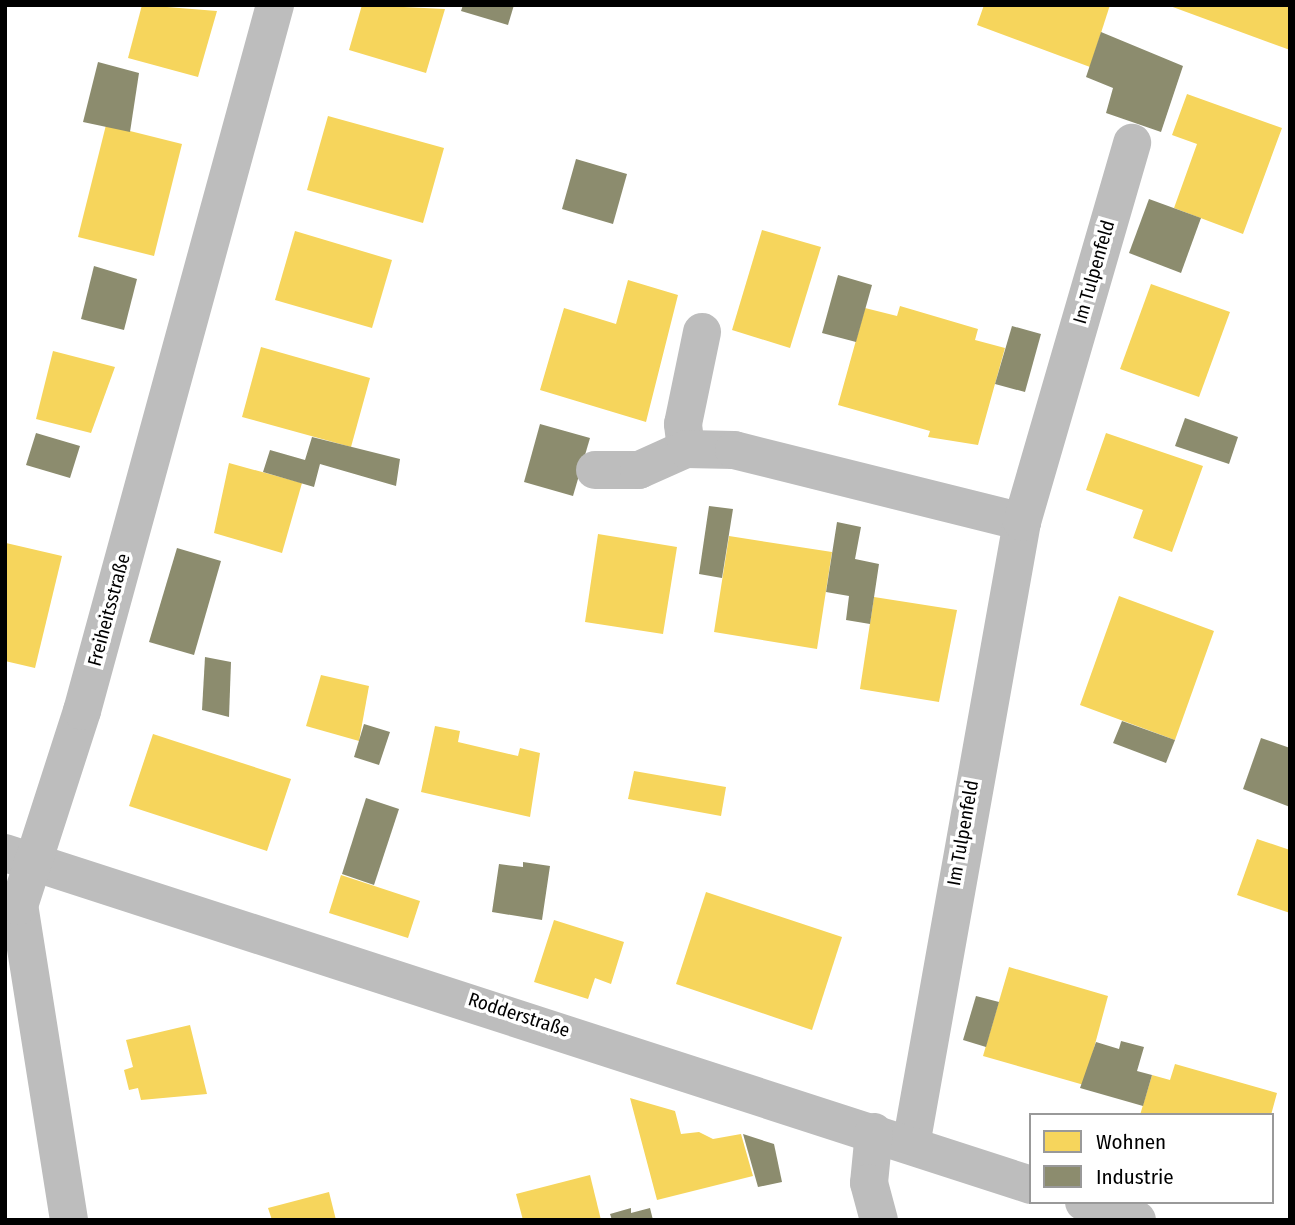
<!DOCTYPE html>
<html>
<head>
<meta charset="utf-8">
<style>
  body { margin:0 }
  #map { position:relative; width:1295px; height:1225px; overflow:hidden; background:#fff; font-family:"Fira Sans Condensed",sans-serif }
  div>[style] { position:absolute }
  .homes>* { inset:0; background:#f6d55c }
  .industry>* { inset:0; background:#8c8c6e }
  .minor>* { height:38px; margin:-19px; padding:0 19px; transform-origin:19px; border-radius:19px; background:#bdbdbd }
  span { translate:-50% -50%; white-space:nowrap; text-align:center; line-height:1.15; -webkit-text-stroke:7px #fff; paint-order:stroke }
  .street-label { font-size:19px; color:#000 }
  .frame { position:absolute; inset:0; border:7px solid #000; pointer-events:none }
  .legend { position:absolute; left:1029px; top:1113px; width:245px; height:91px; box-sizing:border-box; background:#fff; border:2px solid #999; margin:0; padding:9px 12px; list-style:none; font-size:21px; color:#000 }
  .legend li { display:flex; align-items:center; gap:14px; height:35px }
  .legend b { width:35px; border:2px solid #999 }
</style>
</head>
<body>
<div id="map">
  <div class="homes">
    <div style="clip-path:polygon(142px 5px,217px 11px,198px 77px,128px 58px)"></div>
    <div style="clip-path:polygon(362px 5px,445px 9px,426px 73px,349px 50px)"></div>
    <div style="clip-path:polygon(984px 5px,1110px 5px,1090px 67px,977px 25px)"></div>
    <div style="clip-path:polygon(1170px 5px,1290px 5px,1290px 50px,1170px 6px)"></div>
    <div style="clip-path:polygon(1187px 94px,1282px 128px,1243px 234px,1174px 208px,1197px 144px,1172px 135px)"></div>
    <div style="clip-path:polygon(328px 116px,444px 148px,423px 223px,307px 190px)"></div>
    <div style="clip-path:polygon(106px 125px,182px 144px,154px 256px,78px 237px)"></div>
    <div style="clip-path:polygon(762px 230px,821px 247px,790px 348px,732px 330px)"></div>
    <div style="clip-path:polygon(295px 231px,392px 260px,372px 328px,275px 300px)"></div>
    <div style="clip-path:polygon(628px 280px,678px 295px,646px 422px,540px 390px,564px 308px,616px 324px)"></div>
    <div style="clip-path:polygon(1151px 284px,1230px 312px,1199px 397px,1120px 369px)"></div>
    <div style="clip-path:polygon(900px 306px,978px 329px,975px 340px,1005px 348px,978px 445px,928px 437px,930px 431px,838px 405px,865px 308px,897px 316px)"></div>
    <div style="clip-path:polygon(261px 347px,370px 378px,351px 447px,242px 417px)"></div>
    <div style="clip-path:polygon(53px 351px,115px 367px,91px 433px,36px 419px)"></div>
    <div style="clip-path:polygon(1106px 433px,1203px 466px,1172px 552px,1133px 538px,1143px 510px,1086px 490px)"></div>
    <div style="clip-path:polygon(229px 463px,302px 483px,282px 553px,214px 533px)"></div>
    <div style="clip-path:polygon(598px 534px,677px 547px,663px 634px,585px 622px)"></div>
    <div style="clip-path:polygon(729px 536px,832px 552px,817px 649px,714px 632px)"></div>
    <div style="clip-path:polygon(6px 543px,62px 556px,35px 668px,5px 661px)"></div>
    <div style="clip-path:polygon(1119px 596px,1214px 631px,1175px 740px,1080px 705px)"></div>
    <div style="clip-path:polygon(874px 597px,957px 610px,939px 702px,860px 689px)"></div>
    <div style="clip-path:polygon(321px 675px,369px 686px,359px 741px,306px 726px)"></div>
    <div style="clip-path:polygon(435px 726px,460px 731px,458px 742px,518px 756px,520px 748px,540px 753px,530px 817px,421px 792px)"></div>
    <div style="clip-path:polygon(153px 734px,291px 779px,267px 851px,129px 806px)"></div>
    <div style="clip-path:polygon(634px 771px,726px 787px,721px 816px,628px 799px)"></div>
    <div style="clip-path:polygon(1257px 839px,1290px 850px,1290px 913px,1237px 895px)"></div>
    <div style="clip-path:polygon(341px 875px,420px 901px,408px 938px,329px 913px)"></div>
    <div style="clip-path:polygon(706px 892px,842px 937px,812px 1030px,676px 984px)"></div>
    <div style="clip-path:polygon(554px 920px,624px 942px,611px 984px,595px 978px,588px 999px,534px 982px)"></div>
    <div style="clip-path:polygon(1009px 967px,1108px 996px,1084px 1085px,983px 1056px)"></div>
    <div style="clip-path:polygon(190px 1025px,207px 1094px,141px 1100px,138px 1088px,129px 1090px,124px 1070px,133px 1067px,126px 1040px)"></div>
    <div style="clip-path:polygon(1175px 1064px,1277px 1093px,1271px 1115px,1140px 1115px,1152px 1075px,1170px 1080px)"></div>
    <div style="clip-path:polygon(630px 1098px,675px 1111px,681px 1134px,699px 1132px,713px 1139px,741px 1134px,753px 1176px,657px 1200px)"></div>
    <div style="clip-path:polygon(590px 1175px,601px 1220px,523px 1220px,516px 1194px)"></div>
    <div style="clip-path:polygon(329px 1192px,336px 1220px,272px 1220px,268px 1208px)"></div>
  </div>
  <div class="industry">
    <div style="clip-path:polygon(463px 5px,514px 5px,508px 25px,461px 11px)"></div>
    <div style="clip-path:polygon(1101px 32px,1183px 66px,1161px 132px,1106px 113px,1113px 88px,1086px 77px)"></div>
    <div style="clip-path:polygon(98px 62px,139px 73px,130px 132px,83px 122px)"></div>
    <div style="clip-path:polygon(576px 159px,627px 174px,613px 224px,562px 209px)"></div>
    <div style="clip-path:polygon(1149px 199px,1201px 218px,1181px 273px,1129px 253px)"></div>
    <div style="clip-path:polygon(94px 266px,137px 279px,124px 330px,81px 319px)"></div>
    <div style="clip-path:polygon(838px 275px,872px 285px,856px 342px,822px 333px)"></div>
    <div style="clip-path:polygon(1012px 326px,1041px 334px,1025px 392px,995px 384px)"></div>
    <div style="clip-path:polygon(1185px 418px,1238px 437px,1229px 464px,1175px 446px)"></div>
    <div style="clip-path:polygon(540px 424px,590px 438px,573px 496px,524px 482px)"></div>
    <div style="clip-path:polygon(36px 433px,80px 446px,70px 478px,26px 465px)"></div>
    <div style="clip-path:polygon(312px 437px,400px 459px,396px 486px,320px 464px,314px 487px,263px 472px,270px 450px,305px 460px)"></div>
    <div style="clip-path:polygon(709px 506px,733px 509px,722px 578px,699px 574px)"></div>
    <div style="clip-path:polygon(837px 522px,861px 527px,855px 559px,879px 564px,870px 624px,846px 620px,849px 596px,826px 592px)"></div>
    <div style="clip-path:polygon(177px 548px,221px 561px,194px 655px,149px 642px)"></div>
    <div style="clip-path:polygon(205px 657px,231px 662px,229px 717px,202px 710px)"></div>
    <div style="clip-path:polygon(1122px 721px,1175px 740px,1166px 763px,1113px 743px)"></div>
    <div style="clip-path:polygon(364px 724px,390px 732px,379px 765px,354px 757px)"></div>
    <div style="clip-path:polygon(1261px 738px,1290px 748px,1290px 807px,1243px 789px)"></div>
    <div style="clip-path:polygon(366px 798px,399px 809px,374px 885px,342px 874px)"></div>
    <div style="clip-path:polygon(523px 862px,550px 866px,542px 920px,492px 912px,499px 864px,523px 867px)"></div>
    <div style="clip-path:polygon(976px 996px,999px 1002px,986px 1047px,963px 1040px)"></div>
    <div style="clip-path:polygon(1121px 1041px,1144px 1047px,1137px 1071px,1152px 1075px,1143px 1106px,1080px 1088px,1096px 1042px,1119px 1049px)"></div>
    <div style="clip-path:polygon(743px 1134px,774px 1144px,782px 1182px,758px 1187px)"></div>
    <div style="clip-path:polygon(631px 1208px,631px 1213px,650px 1208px,653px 1220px,612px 1220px,610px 1214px)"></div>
  </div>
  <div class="minor">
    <div style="left:686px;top:449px;width:25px;rotate:-97deg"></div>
    <div style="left:683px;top:424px;width:94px;rotate:-78.3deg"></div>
    <div style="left:595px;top:470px;width:44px"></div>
    <div style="left:639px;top:470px;width:51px;rotate:-24.1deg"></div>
    <div style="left:686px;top:449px;width:48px;rotate:1.2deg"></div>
    <div style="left:734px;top:450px;width:297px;rotate:14deg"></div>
    <div style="left:1022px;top:522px;width:633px;rotate:100.1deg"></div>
    <div style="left:1022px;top:522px;width:395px;rotate:-73.8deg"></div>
    <div style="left:5px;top:853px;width:1078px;rotate:17.93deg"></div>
    <div style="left:874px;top:1132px;width:51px;rotate:95.6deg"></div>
    <div style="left:869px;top:1183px;width:38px;rotate:75deg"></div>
    <div style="left:1084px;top:1202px;width:56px;rotate:18.8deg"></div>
    <div style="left:69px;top:1220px;width:318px;rotate:-99deg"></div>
    <div style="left:19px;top:906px;width:205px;rotate:-72.1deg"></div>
    <div style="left:82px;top:711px;width:732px;rotate:-74.71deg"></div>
  </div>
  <div class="street-label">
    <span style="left:1094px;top:272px;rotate:-74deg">Im Tulpenfeld</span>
    <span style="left:109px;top:610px;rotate:-75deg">Freiheitsstraße</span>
    <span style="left:963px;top:833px;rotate:-80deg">Im Tulpenfeld</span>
    <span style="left:519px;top:1015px;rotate:18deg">Rodderstraße</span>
  </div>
  <div class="frame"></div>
  <ul class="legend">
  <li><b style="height:19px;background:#f6d55c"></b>Wohnen</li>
  <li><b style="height:19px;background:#8c8c6e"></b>Industrie</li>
  </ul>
</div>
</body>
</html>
